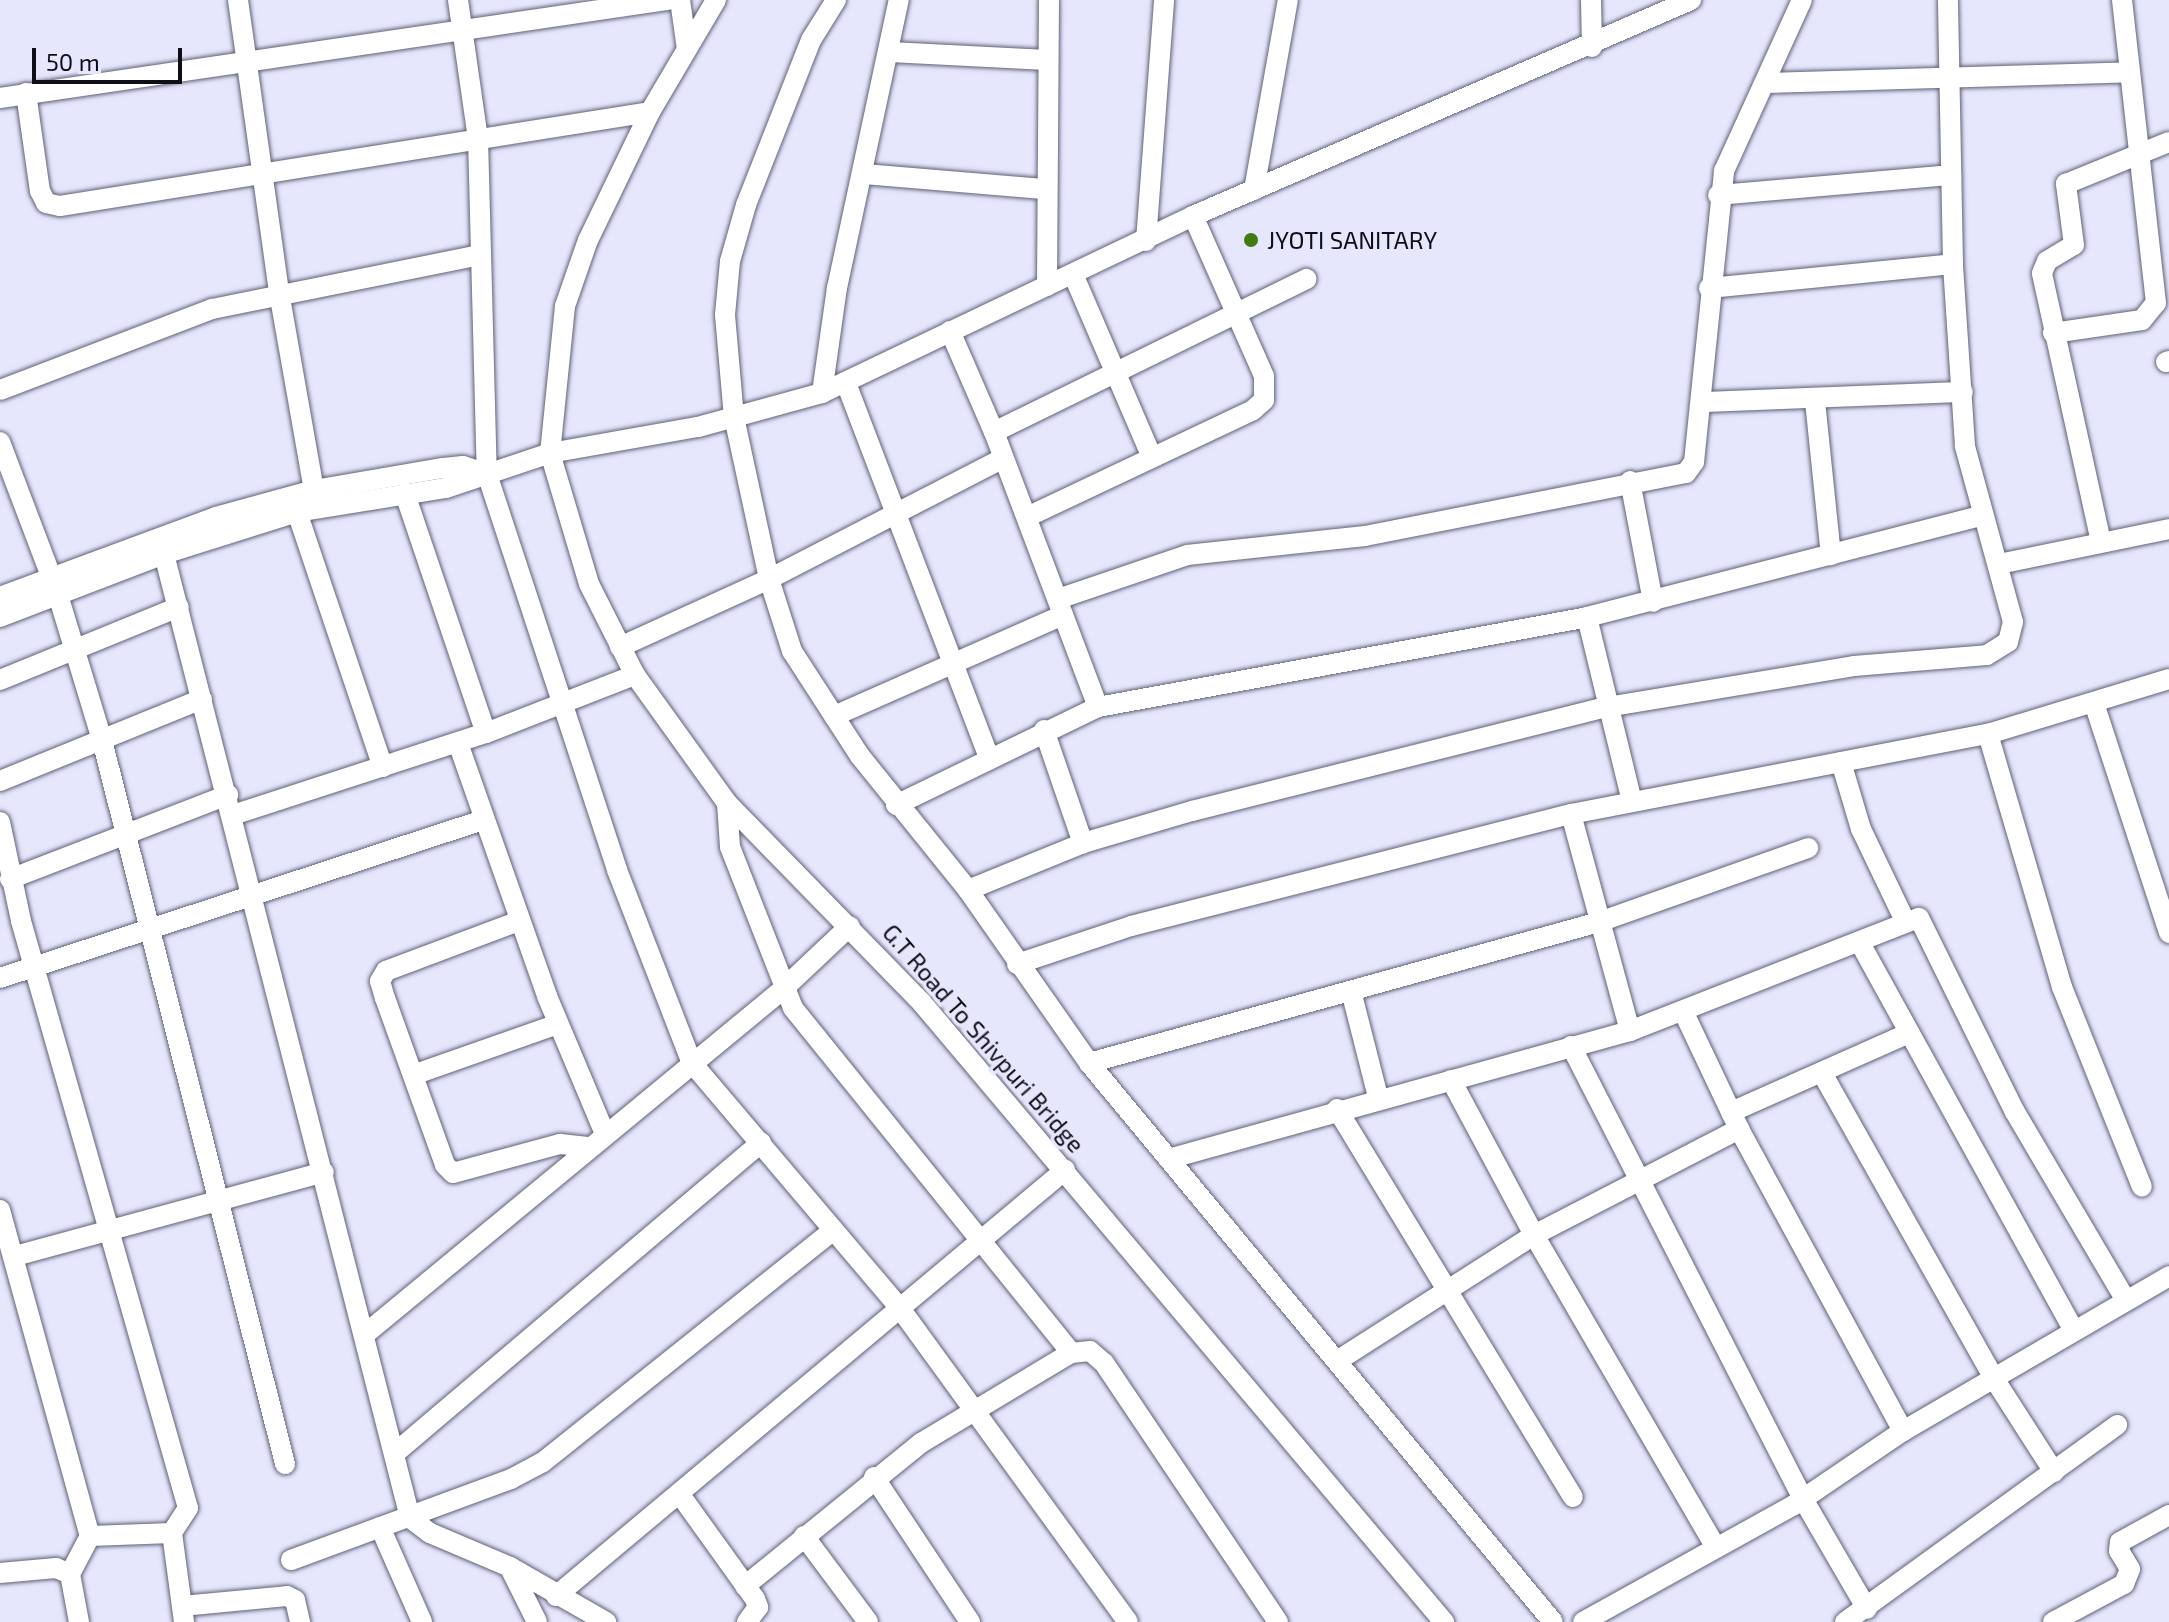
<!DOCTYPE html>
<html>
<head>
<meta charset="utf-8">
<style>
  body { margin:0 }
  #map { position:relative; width:2169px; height:1622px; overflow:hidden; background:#e6e6fd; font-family:"Exo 2",sans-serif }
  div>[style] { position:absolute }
  .roads { filter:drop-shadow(0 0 2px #606078) drop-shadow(0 0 2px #606078) }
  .minor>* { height:20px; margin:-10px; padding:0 10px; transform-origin:10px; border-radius:10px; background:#fff }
  .dots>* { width:22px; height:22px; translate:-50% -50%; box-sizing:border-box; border:4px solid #e6e6fd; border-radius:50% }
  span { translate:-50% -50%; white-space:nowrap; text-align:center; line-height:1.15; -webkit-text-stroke:7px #e6e6fd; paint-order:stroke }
  .poi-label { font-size:24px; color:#0e0e17 }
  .left { translate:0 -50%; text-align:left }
  .street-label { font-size:24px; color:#0e0e17 }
  .scale { position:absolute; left:32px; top:48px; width:150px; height:36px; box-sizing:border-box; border:4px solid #0e0e17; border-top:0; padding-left:10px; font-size:24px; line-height:28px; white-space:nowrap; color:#0e0e17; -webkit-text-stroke:6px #e6e6fd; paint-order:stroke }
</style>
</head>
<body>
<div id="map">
  <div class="roads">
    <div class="minor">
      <div style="left:238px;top:0;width:295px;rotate:82deg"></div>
      <div style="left:279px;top:292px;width:201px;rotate:80deg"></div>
      <div style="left:458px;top:0;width:139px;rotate:81.8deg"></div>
      <div style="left:478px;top:138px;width:336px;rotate:88.5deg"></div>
      <div style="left:487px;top:474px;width:417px;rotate:71.8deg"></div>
      <div style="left:617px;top:870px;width:207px;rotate:68.8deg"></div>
      <div style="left:692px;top:1063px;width:325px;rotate:49.7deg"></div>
      <div style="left:902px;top:1311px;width:384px;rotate:54deg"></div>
      <div style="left:680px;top:0;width:49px;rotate:81.9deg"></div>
      <div style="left:716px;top:0;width:130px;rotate:120.5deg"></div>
      <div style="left:650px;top:112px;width:142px;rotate:115.8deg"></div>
      <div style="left:588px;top:240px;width:70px;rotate:109.2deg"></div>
      <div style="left:565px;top:306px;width:148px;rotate:95.8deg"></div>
      <div style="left:550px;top:453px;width:137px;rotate:73.4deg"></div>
      <div style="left:589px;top:584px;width:102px;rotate:63.2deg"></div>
      <div style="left:635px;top:675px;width:158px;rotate:54.3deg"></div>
      <div style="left:727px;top:803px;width:279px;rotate:45.7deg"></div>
      <div style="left:922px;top:1003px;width:810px;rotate:49.86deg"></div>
      <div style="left:836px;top:0;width:47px;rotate:122deg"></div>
      <div style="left:811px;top:40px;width:177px;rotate:111.5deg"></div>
      <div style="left:746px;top:205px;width:58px;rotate:105.9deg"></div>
      <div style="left:730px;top:261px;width:54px;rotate:95.3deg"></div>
      <div style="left:725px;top:315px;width:102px;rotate:85deg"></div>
      <div style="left:734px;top:417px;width:166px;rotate:77.8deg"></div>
      <div style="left:769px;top:579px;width:76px;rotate:72.3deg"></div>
      <div style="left:792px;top:651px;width:125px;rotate:57.1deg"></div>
      <div style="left:860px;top:756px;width:172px;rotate:51.1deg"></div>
      <div style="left:968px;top:890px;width:211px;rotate:55deg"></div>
      <div style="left:1089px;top:1063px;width:726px;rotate:50.31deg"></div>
      <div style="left:1591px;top:0;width:47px;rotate:88.8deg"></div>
      <div style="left:890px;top:52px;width:157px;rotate:2.9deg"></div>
      <div style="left:1768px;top:83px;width:362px;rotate:-1.7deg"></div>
      <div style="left:26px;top:93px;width:99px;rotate:81.9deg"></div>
      <div style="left:40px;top:191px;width:13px;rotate:63deg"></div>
      <div style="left:46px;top:203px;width:14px;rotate:12deg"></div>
      <div style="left:60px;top:206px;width:597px;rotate:-9.05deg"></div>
      <div style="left:0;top:98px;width:675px;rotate:-8.35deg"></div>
      <div style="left:865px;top:174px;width:181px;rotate:4.8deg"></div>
      <div style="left:1254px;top:190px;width:193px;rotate:-79.9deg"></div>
      <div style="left:1718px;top:195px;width:234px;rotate:-4.9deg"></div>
      <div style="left:1146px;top:241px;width:242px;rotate:-85.7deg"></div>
      <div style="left:1073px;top:274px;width:199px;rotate:66.7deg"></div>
      <div style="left:1047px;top:286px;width:286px;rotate:-89.6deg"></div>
      <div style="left:1709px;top:288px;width:245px;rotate:-5.6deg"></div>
      <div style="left:950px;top:331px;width:110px;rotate:66.5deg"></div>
      <div style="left:994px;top:432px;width:294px;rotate:69.3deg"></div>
      <div style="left:2053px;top:333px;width:90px;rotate:-8.3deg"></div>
      <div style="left:2142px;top:320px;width:22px;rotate:-51deg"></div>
      <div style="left:2156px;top:303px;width:305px;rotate:-96.4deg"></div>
      <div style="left:2166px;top:362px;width:3px;rotate:-18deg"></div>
      <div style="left:846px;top:383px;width:401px;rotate:69.1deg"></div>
      <div style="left:0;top:390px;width:227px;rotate:-20.9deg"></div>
      <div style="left:212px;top:309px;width:274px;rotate:-11.4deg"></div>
      <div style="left:822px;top:393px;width:106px;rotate:-81.9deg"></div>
      <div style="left:837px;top:288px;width:295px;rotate:-77.9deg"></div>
      <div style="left:1815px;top:401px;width:155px;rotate:84.1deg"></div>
      <div style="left:1702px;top:402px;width:261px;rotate:-2.2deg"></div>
      <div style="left:994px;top:432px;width:348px;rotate:-26.1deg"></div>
      <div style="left:0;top:442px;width:164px;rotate:69.2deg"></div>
      <div style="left:58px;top:595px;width:152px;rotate:73.1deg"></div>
      <div style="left:102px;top:740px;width:747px;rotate:75.81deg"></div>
      <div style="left:1630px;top:481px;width:123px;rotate:79.2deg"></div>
      <div style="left:405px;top:494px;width:252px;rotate:71.3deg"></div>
      <div style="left:297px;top:512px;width:269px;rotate:71.4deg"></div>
      <div style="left:1027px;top:517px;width:250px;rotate:-25.3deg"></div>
      <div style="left:1253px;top:410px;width:15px;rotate:-42deg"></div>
      <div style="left:1264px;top:400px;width:24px;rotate:-90deg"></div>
      <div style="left:1264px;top:376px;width:175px;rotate:-113.9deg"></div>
      <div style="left:2101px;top:542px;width:275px;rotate:-102.4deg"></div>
      <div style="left:2042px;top:273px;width:13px;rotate:-67deg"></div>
      <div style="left:2047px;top:261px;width:31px;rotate:-31deg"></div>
      <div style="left:2074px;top:245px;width:62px;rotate:-97.5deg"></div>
      <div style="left:2066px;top:184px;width:111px;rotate:-22.2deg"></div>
      <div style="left:164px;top:554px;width:995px;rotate:75.68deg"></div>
      <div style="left:410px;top:1518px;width:25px;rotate:37deg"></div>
      <div style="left:430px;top:1533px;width:87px;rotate:23deg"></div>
      <div style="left:510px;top:1567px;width:111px;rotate:29.8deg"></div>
      <div style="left:1999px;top:564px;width:174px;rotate:-11.6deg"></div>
      <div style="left:0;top:597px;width:230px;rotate:-20.3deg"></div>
      <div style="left:216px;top:517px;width:102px;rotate:-15.4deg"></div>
      <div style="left:314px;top:490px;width:131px;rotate:-9.7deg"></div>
      <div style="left:443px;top:468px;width:20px;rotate:-6deg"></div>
      <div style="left:463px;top:466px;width:25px;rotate:18deg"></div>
      <div style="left:1058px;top:599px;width:136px;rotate:-18.8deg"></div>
      <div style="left:1187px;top:555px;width:179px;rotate:-6.1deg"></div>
      <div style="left:1365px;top:536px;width:327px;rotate:-11.1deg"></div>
      <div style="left:1686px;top:473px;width:14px;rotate:-54deg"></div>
      <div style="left:1694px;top:462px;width:293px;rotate:-84.1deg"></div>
      <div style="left:1724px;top:171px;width:188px;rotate:-65.5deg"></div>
      <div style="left:0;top:617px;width:176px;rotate:-21deg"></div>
      <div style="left:164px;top:554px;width:139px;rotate:-17.5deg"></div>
      <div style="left:297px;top:512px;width:151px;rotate:-9.2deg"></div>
      <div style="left:446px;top:488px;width:110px;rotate:-18.6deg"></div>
      <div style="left:550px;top:453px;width:150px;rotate:-10deg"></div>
      <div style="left:698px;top:427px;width:129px;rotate:-15.3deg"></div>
      <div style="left:822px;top:393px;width:411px;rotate:-25.5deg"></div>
      <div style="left:1193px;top:216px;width:543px;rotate:-23.45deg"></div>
      <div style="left:1587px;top:617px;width:190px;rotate:76.3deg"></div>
      <div style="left:620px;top:647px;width:164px;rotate:-24.5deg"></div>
      <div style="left:769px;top:579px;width:263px;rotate:-27.3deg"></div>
      <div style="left:0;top:680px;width:193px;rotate:-22.2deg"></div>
      <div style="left:2094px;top:703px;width:242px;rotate:71.9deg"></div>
      <div style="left:834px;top:716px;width:250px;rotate:-23.8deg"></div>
      <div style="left:1044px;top:730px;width:120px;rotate:71deg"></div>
      <div style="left:1988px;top:734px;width:264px;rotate:73.7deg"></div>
      <div style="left:2062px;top:987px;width:215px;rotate:68.2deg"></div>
      <div style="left:458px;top:743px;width:268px;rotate:70.6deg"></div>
      <div style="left:547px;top:996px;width:150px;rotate:67.2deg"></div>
      <div style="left:1841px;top:762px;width:70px;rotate:73.4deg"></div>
      <div style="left:1861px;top:829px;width:102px;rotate:64.4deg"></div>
      <div style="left:0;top:781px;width:218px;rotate:-22.1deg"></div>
      <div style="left:727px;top:803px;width:44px;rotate:86.1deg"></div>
      <div style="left:730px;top:847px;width:173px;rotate:68.6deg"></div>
      <div style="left:793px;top:1008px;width:443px;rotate:51.1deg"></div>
      <div style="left:896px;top:805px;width:225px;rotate:-25.9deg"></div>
      <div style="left:1098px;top:707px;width:497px;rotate:-10.4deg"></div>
      <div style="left:1587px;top:617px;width:409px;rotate:-14.4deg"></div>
      <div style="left:1571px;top:814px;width:225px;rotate:74.8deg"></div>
      <div style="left:233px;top:815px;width:266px;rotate:-18deg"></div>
      <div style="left:486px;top:733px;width:160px;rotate:-21.3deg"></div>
      <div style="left:0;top:822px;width:101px;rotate:78deg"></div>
      <div style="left:21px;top:921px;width:610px;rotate:74.12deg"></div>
      <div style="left:188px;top:1508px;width:30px;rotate:123deg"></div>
      <div style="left:172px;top:1533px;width:82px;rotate:177.9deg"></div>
      <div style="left:10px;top:879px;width:234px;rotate:-21.1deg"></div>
      <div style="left:968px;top:890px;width:124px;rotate:-22.2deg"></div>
      <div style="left:1083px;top:843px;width:114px;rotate:-16.4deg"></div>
      <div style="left:1192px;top:811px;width:428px;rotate:-14.1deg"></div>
      <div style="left:1607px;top:707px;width:250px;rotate:-9.4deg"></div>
      <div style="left:1854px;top:666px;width:133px;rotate:-4.7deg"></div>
      <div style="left:1987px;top:655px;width:25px;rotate:-32deg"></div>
      <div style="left:2008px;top:642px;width:21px;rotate:-76deg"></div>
      <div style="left:2013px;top:622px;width:182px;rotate:-105.3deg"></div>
      <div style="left:1965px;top:446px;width:182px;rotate:-93.8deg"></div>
      <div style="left:1953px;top:264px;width:264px;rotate:-91.1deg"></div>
      <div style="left:519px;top:921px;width:142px;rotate:159.4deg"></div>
      <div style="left:386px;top:971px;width:12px;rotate:121deg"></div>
      <div style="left:380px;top:981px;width:18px;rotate:74deg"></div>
      <div style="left:385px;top:998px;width:177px;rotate:70.2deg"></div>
      <div style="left:445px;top:1165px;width:11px;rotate:45deg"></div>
      <div style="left:453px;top:1173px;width:111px;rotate:-15.2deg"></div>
      <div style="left:560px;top:1144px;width:30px;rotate:6deg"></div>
      <div style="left:1860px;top:943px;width:443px;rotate:61.1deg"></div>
      <div style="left:1017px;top:964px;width:120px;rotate:-18.4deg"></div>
      <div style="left:1131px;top:926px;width:454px;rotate:-14.3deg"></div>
      <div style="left:1571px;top:814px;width:425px;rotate:-10.9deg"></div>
      <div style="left:1988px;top:734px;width:189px;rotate:-16.9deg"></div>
      <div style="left:0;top:978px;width:508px;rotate:-18.11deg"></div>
      <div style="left:1351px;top:991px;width:109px;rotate:75.7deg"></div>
      <div style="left:1684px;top:1013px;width:128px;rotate:64.6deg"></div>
      <div style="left:1739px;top:1129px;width:344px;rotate:61.5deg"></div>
      <div style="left:1571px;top:1046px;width:509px;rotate:62.88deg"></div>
      <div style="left:1803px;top:1499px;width:127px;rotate:59.8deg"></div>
      <div style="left:1089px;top:1063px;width:529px;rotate:-15.45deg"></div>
      <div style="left:1599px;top:922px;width:222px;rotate:-19.5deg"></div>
      <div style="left:1822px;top:1073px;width:349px;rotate:60.6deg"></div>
      <div style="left:1993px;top:1377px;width:113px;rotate:57.3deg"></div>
      <div style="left:413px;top:1075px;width:154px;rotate:-19.4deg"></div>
      <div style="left:1451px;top:1080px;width:176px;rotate:61.8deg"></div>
      <div style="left:1534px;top:1235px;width:362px;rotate:59.8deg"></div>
      <div style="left:1337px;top:1109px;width:454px;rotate:58.7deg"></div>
      <div style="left:1731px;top:1112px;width:195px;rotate:-23.9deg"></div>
      <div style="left:1172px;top:1158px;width:475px;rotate:-15.5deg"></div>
      <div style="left:1630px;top:1031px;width:310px;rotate:-21.4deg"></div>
      <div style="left:1919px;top:918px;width:216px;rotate:63.7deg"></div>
      <div style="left:2015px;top:1112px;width:217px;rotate:59.5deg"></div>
      <div style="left:0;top:1210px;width:338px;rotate:74.6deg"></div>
      <div style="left:90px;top:1536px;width:43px;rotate:117.8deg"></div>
      <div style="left:15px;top:1256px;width:320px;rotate:-15.2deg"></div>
      <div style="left:364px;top:1335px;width:542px;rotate:-39.53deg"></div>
      <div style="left:782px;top:990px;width:93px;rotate:-43.3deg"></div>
      <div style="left:1337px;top:1361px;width:234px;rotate:-32.6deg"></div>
      <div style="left:1534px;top:1235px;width:231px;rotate:-27.3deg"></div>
      <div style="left:395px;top:1453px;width:480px;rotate:-40.3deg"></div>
      <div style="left:874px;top:1477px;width:174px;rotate:56.5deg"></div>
      <div style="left:681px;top:1496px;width:127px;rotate:54.3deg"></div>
      <div style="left:755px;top:1599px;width:9px;rotate:69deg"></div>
      <div style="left:758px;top:1607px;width:19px;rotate:126deg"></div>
      <div style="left:380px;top:1527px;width:104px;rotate:66.1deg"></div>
      <div style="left:172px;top:1533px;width:90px;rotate:82.3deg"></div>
      <div style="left:804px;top:1536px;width:107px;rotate:53.3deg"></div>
      <div style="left:291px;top:1560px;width:234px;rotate:-20.2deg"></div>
      <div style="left:511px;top:1479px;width:36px;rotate:-28deg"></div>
      <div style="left:543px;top:1462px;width:370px;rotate:-38.6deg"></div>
      <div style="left:510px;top:1568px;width:60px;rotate:63.4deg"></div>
      <div style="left:0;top:1573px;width:56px;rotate:-5.1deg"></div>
      <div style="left:56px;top:1568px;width:15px;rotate:23deg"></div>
      <div style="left:70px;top:1574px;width:49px;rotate:79.4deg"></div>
      <div style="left:745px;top:1586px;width:227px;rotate:-39.1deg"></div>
      <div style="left:921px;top:1443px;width:175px;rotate:-31deg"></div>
      <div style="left:1071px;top:1353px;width:19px;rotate:-6deg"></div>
      <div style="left:1090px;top:1351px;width:18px;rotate:41deg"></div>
      <div style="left:1104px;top:1363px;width:312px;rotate:56.1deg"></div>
      <div style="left:556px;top:1596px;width:664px;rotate:-39.93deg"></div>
      <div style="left:182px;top:1606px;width:105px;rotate:-5.4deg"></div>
      <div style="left:287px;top:1596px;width:9px;rotate:27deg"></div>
      <div style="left:295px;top:1600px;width:23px;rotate:77deg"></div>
      <div style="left:1583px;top:1622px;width:241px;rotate:-29deg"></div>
      <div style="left:1794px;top:1505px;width:132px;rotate:-34.2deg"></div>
      <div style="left:1903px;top:1431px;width:308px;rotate:-30.2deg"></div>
      <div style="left:1845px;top:1622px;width:336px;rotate:-35.9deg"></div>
      <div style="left:2053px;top:1622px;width:81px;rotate:-28.2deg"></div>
      <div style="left:2124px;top:1584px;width:16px;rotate:-68deg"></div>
      <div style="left:2130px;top:1569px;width:21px;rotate:-121deg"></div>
      <div style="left:2119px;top:1551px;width:9px;rotate:-84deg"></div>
      <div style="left:2120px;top:1542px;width:56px;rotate:-28.9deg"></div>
    </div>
  </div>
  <div class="dots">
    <div style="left:1251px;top:240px;background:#417b13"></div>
  </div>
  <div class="poi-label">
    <span class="left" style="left:1267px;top:240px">JYOTI SANITARY</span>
  </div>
  <div class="street-label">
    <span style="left:984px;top:1038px;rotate:49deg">G.T Road To Shivpuri Bridge</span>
  </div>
  <div class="scale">50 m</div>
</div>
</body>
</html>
